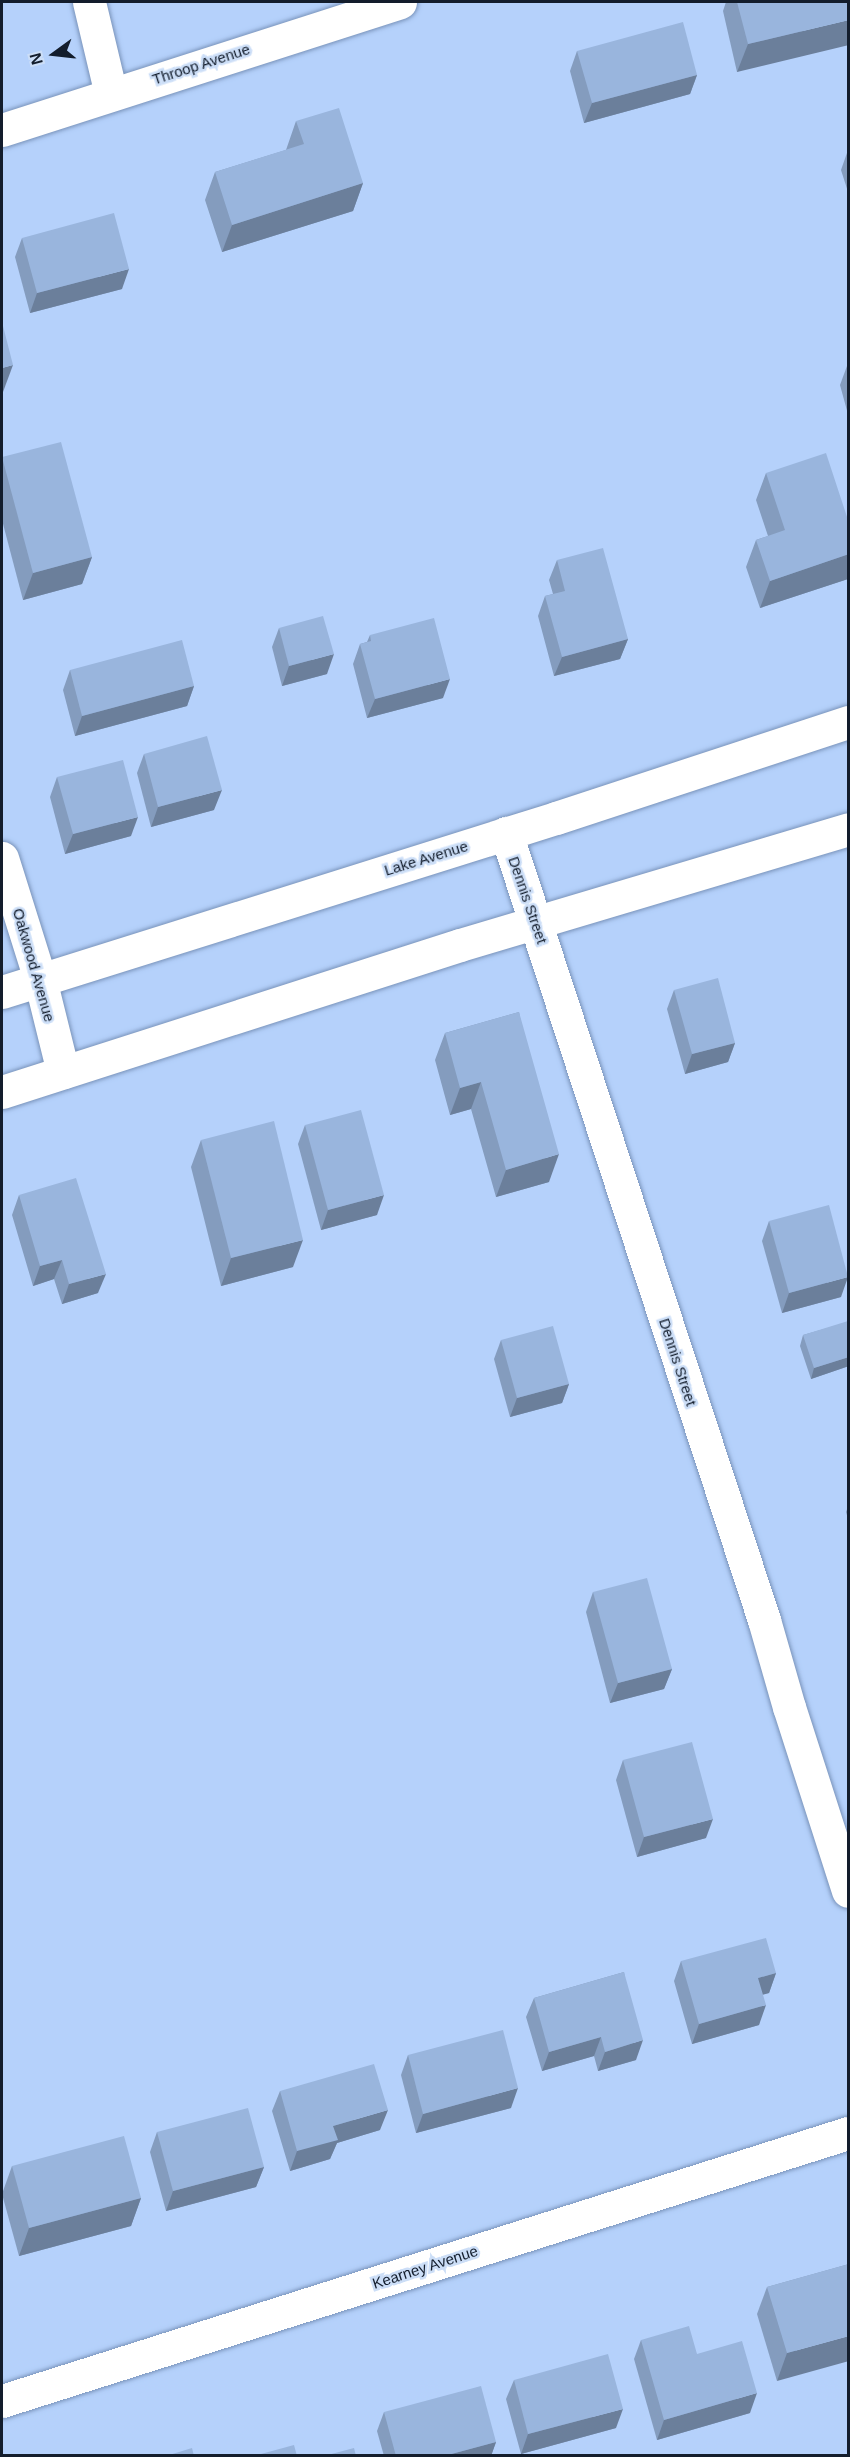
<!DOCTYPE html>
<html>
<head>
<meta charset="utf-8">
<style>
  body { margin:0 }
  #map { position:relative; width:850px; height:2457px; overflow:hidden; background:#b5d1fb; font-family:Helvetica,sans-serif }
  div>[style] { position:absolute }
  .roads { filter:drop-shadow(0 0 2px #7993ba) drop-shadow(0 0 2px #7993ba) }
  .minor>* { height:33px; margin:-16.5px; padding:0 16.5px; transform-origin:16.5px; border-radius:16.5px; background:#fff }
  .major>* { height:33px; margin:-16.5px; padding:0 16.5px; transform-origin:16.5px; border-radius:16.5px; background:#fff }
  .wall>* { inset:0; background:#849cbe }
  .shaded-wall>* { inset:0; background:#6b7f9b }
  .building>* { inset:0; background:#99b5dd }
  span { translate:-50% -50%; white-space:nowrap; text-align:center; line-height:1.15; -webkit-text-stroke:5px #ccdef7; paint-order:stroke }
  .street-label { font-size:15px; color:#131d2c }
  .frame { position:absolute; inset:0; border:3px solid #131d2c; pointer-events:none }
  .north { position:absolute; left:24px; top:24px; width:60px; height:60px; -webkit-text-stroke:4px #ccdef7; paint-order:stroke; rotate:255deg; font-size:16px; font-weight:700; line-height:24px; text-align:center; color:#131d2c }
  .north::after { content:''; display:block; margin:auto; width:21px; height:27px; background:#131d2c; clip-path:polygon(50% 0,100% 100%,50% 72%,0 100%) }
</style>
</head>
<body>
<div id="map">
  <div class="roads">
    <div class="minor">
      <div style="left:89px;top:2px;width:95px;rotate:76.6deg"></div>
      <div style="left:2px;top:130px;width:418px;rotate:-17.8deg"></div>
      <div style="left:506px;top:833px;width:828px;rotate:71.85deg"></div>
      <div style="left:764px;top:1620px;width:91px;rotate:74deg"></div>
      <div style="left:789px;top:1707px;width:193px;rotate:72.2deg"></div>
      <div style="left:2px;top:858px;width:127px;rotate:72.6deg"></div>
      <div style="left:40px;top:979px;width:96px;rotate:76.1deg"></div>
      <div style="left:2px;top:2401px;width:887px;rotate:-17.58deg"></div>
    </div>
    <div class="major">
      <div style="left:2px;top:992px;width:581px;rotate:-17.44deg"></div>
      <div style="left:556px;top:818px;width:307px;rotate:-18.2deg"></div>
      <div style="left:2px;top:1092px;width:481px;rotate:-17.8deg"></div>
      <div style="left:460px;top:945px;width:405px;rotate:-16.6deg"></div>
    </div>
  </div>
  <div class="wall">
    <div style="clip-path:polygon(726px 2px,849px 2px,737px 72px,723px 11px)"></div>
    <div style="clip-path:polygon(577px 51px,697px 75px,690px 94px,584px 123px,570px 71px)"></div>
    <div style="clip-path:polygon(296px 121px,363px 183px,353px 211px,222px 252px,205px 200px,215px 172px,286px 150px)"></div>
    <div style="clip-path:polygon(848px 150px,849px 150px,849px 195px,841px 170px)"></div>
    <div style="clip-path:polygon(22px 238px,122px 289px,30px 313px,15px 257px)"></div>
    <div style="clip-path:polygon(849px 365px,849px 418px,840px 385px,847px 366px)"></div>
    <div style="clip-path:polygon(2px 457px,92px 557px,82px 584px,23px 600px,2px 520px)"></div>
    <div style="clip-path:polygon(766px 473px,849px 523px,849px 577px,848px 579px,760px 608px,746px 567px,756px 540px,768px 536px,756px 500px)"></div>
    <div style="clip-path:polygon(557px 560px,628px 639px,620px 659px,554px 676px,538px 616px,545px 596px,553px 594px,549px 580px)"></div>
    <div style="clip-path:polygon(279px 628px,327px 674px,282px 686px,272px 647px)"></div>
    <div style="clip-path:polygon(370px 635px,443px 698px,367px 718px,353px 664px,360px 644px,367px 642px)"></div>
    <div style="clip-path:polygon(70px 670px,194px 686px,187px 706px,75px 736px,63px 690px)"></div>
    <div style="clip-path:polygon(144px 754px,214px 810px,151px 827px,137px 773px)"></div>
    <div style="clip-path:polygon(57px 777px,131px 836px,65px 854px,50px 797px)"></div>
    <div style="clip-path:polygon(674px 990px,735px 1043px,728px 1062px,685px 1074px,667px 1009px)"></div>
    <div style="clip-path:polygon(519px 1012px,549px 1182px,496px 1197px,471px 1109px,450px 1115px,435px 1060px,445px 1033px)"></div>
    <div style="clip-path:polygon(305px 1125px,377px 1215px,321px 1230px,298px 1144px)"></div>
    <div style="clip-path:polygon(201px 1140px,293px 1267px,221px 1286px,191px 1167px)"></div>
    <div style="clip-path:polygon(19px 1195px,98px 1293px,62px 1304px,54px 1279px,33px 1286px,12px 1215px)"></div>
    <div style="clip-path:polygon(769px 1221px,841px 1297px,782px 1313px,762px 1241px)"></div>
    <div style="clip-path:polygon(849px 1322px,849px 1366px,811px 1379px,800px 1346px,803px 1335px)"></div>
    <div style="clip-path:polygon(501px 1340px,569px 1384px,562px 1403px,510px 1417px,494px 1359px)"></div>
    <div style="clip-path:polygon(849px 1504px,849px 1522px,846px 1512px)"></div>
    <div style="clip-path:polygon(593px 1592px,672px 1669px,664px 1689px,610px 1703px,586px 1612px)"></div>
    <div style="clip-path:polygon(623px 1760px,706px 1838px,637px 1857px,616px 1780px)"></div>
    <div style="clip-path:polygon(681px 1961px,776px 1973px,769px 1993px,763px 1994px,759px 2025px,692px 2044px,674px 1981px)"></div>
    <div style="clip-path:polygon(624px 1972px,636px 2060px,598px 2071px,594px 2056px,542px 2071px,526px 2017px,534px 1998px)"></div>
    <div style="clip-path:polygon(408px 2055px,511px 2108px,416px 2133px,401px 2075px)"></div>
    <div style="clip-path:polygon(280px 2091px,380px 2130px,337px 2143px,330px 2159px,290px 2171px,272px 2111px)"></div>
    <div style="clip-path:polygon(157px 2132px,264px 2167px,256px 2187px,166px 2211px,150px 2152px)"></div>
    <div style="clip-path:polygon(12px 2166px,141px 2198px,131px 2226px,19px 2256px,2px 2194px)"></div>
    <div style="clip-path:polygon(849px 2264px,777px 2381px,757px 2314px,767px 2287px)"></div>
    <div style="clip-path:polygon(641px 2340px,697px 2354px,750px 2413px,657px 2440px,634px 2359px)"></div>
    <div style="clip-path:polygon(514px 2380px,616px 2428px,521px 2454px,506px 2399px)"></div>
    <div style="clip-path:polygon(384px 2412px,496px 2442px,491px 2456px,384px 2456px,377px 2431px)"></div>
  </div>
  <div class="shaded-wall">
    <div style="clip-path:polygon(849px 20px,849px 45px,737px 72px,748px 44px)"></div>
    <div style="clip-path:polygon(697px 75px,690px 94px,584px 123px,592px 103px)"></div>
    <div style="clip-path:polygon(363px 183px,353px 211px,222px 252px,232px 225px)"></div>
    <div style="clip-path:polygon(129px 269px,122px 289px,30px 313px,37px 293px)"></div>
    <div style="clip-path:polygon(13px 365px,3px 392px,2px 392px,2px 368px)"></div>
    <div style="clip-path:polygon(849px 554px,848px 579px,760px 608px,770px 581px)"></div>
    <div style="clip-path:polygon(92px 557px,82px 584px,23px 600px,33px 573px)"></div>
    <div style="clip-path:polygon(628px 639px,620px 659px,554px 676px,562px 657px)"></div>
    <div style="clip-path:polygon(334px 654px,327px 674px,282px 686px,289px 666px)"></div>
    <div style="clip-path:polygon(450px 679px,443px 698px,367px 718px,375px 699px)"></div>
    <div style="clip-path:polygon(194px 686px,187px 706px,75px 736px,82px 716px)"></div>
    <div style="clip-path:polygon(222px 790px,214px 810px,151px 827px,158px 807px)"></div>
    <div style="clip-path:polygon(138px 817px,131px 836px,65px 854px,73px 834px)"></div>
    <div style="clip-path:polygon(735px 1043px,728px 1062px,685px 1074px,692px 1054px)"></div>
    <div style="clip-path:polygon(481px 1082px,471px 1109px,450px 1115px,460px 1088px)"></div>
    <div style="clip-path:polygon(559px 1154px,549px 1182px,496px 1197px,506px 1170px)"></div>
    <div style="clip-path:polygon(384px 1195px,377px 1215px,321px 1230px,328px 1210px)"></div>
    <div style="clip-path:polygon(303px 1240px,293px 1267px,221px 1286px,231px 1258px)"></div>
    <div style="clip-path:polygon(62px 1260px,54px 1279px,33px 1286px,40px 1266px)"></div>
    <div style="clip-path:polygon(106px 1274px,98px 1293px,62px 1304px,69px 1284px)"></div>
    <div style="clip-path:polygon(848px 1277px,841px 1297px,782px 1313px,789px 1293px)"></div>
    <div style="clip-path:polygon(849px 1357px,849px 1366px,811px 1379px,814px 1368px)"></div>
    <div style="clip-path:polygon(569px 1384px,562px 1403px,510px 1417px,517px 1398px)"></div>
    <div style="clip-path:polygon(672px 1669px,664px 1689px,610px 1703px,618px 1683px)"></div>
    <div style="clip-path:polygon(713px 1819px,706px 1838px,637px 1857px,644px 1837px)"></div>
    <div style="clip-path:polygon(776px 1973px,769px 1993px,751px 1998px,758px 1978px)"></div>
    <div style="clip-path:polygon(766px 2005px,759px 2025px,692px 2044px,699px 2024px)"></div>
    <div style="clip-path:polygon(601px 2037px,594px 2056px,542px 2071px,549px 2052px)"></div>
    <div style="clip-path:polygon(643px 2040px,636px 2060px,598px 2071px,605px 2052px)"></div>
    <div style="clip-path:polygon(518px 2088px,511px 2108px,416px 2133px,423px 2114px)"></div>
    <div style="clip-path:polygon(388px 2110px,380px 2130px,337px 2143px,330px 2159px,290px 2171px,297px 2151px,333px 2126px)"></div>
    <div style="clip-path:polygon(264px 2167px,256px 2187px,166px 2211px,173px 2191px)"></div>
    <div style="clip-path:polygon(141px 2198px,131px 2226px,19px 2256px,29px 2228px)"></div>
    <div style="clip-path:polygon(849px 2336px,849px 2361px,777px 2381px,787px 2353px)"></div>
    <div style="clip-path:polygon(757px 2393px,750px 2413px,657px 2440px,664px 2420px)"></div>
    <div style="clip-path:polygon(623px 2409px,616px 2428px,521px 2454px,528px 2434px)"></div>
    <div style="clip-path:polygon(496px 2442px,491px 2456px,444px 2456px)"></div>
  </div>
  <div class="building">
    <div style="clip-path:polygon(737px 2px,849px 2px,849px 20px,748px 44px)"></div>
    <div style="clip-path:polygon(683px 22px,697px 75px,592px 103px,577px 51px)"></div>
    <div style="clip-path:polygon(339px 108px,363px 183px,232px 225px,215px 172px,304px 144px,296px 121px)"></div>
    <div style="clip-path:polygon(114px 213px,129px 269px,37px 293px,22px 238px)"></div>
    <div style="clip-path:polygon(2px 322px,13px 365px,2px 368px)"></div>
    <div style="clip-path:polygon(61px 442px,92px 557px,33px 573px,2px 457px)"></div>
    <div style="clip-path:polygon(826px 453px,849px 523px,849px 554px,770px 581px,756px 540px,785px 530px,766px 473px)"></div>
    <div style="clip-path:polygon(603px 548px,628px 639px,562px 657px,545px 596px,565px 591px,557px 560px)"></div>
    <div style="clip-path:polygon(323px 616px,334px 654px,289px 666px,279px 628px)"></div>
    <div style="clip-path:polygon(434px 618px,450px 679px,375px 699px,360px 644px,371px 641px,370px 635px)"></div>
    <div style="clip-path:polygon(182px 640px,194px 686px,82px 716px,70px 670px)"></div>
    <div style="clip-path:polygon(207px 736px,222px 790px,158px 807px,144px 754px)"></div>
    <div style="clip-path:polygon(123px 760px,138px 817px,73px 834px,57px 777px)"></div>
    <div style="clip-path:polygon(718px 978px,735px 1043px,692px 1054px,674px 990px)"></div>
    <div style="clip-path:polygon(519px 1012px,559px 1154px,506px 1170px,481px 1082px,460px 1088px,445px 1033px)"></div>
    <div style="clip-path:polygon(361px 1110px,384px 1195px,328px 1210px,305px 1125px)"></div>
    <div style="clip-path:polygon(274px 1121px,303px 1240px,231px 1258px,201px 1140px)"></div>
    <div style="clip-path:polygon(76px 1178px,106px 1274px,69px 1284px,62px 1260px,40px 1266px,19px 1195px)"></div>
    <div style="clip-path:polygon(829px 1205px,848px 1277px,789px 1293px,769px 1221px)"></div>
    <div style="clip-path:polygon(848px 1321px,849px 1357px,814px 1368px,803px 1335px)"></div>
    <div style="clip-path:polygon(553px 1326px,569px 1384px,517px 1398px,501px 1340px)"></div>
    <div style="clip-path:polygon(647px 1578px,672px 1669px,618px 1683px,593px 1592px)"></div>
    <div style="clip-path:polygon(692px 1742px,713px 1819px,644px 1837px,623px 1760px)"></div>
    <div style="clip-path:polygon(766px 1938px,776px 1973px,758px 1978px,766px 2005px,699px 2024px,681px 1961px)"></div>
    <div style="clip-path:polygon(624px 1972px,643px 2040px,605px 2052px,601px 2037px,549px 2052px,534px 1998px)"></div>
    <div style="clip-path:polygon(503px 2030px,518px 2088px,423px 2114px,408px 2055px)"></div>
    <div style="clip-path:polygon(374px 2064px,388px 2110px,333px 2126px,338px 2140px,297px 2151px,280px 2091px)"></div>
    <div style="clip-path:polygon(248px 2108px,264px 2167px,173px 2191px,157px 2132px)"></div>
    <div style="clip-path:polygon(124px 2136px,141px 2198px,29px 2228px,12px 2166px)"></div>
    <div style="clip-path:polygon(849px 2264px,849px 2336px,787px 2353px,767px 2287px)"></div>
    <div style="clip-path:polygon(689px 2326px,697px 2354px,742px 2341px,757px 2393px,664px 2420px,641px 2340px)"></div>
    <div style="clip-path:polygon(608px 2354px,623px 2409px,528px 2434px,514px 2380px)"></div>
    <div style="clip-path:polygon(481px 2386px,496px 2442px,444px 2456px,396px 2456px,384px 2412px)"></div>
    <div style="clip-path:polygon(294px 2445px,297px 2456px,261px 2456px,261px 2454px)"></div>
    <div style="clip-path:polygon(192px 2448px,194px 2456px,166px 2456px)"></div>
    <div style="clip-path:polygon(354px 2448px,356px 2456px,324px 2456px)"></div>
  </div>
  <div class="street-label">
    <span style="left:201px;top:64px;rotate:-18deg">Throop Avenue</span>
    <span style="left:426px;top:858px;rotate:-17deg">Lake Avenue</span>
    <span style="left:528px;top:900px;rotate:71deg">Dennis Street</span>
    <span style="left:34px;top:965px;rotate:74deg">Oakwood Avenue</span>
    <span style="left:678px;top:1362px;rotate:72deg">Dennis Street</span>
    <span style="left:425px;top:2267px;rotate:-18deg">Kearney Avenue</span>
  </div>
  <div class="frame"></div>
  <div class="north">N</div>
</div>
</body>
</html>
